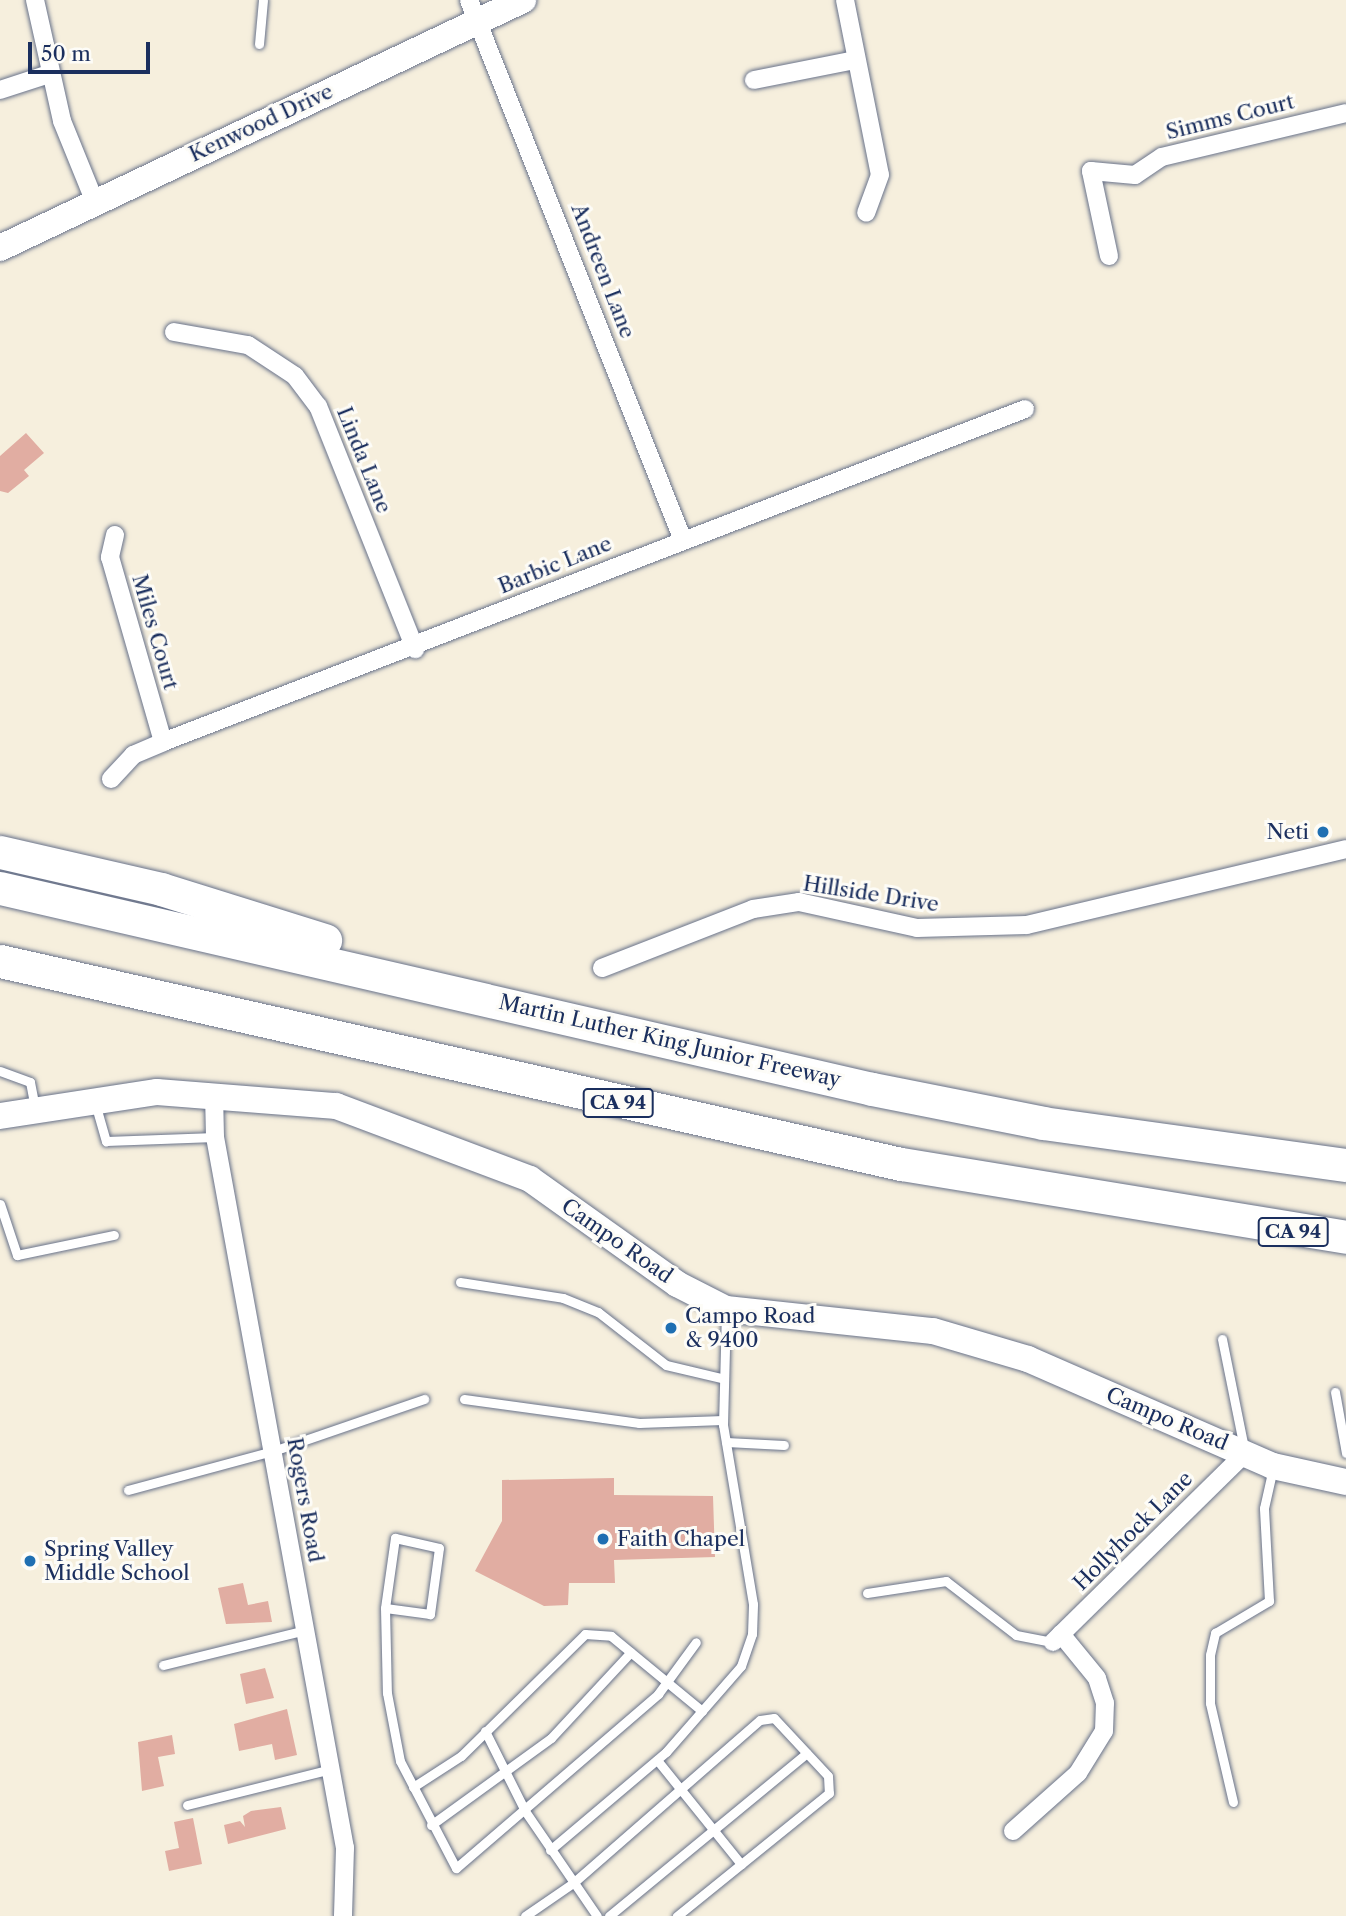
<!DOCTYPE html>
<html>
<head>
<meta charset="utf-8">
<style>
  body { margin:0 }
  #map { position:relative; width:1346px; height:1916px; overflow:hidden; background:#f6efdd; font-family:"Libre Caslon Text",serif }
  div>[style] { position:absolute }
  .building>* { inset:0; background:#e1ada2 }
  .roads { filter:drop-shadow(0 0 2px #68728a) drop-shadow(0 0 2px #68728a) }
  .service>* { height:9px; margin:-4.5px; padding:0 4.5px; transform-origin:4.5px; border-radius:4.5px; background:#fff }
  .minor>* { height:18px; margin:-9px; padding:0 9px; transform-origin:9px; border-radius:9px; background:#fff }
  .secondary>* { height:26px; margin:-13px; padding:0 13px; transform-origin:13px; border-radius:13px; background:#fff }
  .motorway>* { height:33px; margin:-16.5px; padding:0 16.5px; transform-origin:16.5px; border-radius:16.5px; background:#fff }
  .dots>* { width:19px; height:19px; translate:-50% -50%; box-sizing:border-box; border:4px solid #fdfcf7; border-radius:50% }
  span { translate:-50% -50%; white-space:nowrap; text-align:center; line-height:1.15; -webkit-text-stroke:6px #fdfcf7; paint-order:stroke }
  .shield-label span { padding:2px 5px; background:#fdfcf7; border:2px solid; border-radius:5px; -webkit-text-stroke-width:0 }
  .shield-label { font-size:19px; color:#1b2f5e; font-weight:700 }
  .street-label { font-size:21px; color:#1b2f5e }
  .poi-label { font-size:21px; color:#1b2f5e }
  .right { translate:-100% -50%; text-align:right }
  .left { translate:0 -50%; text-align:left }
  .scale { position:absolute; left:28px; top:42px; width:122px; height:32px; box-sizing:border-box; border:4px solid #1b2f5e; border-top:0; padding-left:9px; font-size:21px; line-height:24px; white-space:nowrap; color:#1b2f5e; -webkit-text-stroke:5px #fdfcf7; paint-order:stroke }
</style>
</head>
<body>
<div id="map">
  <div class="building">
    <div style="clip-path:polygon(26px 433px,44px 453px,24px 470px,29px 476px,8px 493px,0 491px,0 456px)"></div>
    <div style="clip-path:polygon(614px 1478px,614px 1495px,713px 1496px,715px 1557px,614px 1560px,615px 1583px,569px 1583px,568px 1605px,544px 1606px,475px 1571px,502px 1521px,502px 1480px)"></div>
    <div style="clip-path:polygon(243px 1583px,248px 1605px,268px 1601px,272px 1622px,226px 1624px,218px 1588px)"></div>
    <div style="clip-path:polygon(265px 1668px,274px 1698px,246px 1704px,240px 1674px)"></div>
    <div style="clip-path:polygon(287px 1709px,297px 1755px,275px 1760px,272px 1744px,239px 1751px,234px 1724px)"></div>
    <div style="clip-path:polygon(172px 1735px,175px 1754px,158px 1757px,164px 1786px,142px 1791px,138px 1742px)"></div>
    <div style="clip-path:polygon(281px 1807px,286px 1829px,228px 1844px,224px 1825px,240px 1821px,245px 1827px,243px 1816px,251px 1811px)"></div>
    <div style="clip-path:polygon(193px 1818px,202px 1864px,169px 1871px,165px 1851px,179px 1848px,174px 1822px)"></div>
  </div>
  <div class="roads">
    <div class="service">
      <div style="left:259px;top:44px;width:44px;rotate:-84.8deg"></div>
      <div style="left:0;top:1071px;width:32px;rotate:20deg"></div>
      <div style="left:30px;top:1082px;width:26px;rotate:79deg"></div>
      <div style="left:95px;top:1103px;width:40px;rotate:74deg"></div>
      <div style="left:106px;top:1141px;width:109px;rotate:-2.1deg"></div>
      <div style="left:0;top:1204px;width:54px;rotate:71.6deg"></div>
      <div style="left:17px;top:1255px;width:99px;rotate:-11.7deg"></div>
      <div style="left:460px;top:1282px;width:104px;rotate:8.8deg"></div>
      <div style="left:563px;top:1298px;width:38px;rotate:22deg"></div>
      <div style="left:598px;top:1312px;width:86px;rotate:37.9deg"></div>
      <div style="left:666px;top:1365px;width:57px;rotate:13.3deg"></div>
      <div style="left:1222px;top:1339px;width:111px;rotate:78.6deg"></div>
      <div style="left:1335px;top:1392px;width:62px;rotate:79.8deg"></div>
      <div style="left:464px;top:1399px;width:177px;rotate:7.8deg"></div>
      <div style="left:639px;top:1423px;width:84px;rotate:-2deg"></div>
      <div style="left:726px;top:1442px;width:58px;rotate:3deg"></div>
      <div style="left:128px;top:1490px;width:150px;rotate:-15.1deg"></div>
      <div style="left:273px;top:1451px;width:160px;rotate:-19deg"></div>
      <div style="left:395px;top:1538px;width:45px;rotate:12.8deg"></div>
      <div style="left:439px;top:1548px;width:67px;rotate:97.8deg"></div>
      <div style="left:430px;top:1614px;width:45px;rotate:-172.4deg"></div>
      <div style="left:385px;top:1608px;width:71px;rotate:-81.9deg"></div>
      <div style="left:867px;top:1593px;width:80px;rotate:-8.6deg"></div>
      <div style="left:946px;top:1581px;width:88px;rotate:37.6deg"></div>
      <div style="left:1016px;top:1635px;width:38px;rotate:11deg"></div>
      <div style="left:385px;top:1608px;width:85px;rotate:88.7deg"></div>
      <div style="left:387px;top:1693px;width:69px;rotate:79.2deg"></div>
      <div style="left:400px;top:1761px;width:121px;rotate:62.4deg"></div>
      <div style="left:456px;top:1868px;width:267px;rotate:-40.7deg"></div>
      <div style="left:658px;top:1694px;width:64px;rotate:-53.8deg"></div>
      <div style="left:163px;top:1665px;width:147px;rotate:-13.8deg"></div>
      <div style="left:485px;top:1731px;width:89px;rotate:63.4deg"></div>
      <div style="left:525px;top:1811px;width:127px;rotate:55.6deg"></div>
      <div style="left:657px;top:1760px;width:134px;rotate:51.1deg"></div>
      <div style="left:413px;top:1787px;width:57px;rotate:-32.9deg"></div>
      <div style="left:461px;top:1756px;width:174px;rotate:-44.5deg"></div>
      <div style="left:585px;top:1634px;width:26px;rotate:4deg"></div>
      <div style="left:611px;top:1636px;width:118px;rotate:39.5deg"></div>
      <div style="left:1233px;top:1802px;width:102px;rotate:-103.1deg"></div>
      <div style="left:1210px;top:1703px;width:48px;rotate:-90deg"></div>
      <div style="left:1210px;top:1655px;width:23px;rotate:-77deg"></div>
      <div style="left:1215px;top:1633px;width:63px;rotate:-30.7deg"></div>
      <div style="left:1269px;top:1601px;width:93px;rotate:-93.1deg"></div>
      <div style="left:1264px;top:1508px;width:41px;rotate:-77.3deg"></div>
      <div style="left:187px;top:1805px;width:148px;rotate:-14deg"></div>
      <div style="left:431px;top:1825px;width:148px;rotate:-35.9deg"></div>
      <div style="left:551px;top:1738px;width:117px;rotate:-47.1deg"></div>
      <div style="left:550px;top:1850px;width:152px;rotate:-40.2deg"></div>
      <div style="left:666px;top:1752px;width:114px;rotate:-48.9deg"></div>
      <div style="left:741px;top:1666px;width:34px;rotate:-71deg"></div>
      <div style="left:752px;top:1634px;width:30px;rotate:-88deg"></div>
      <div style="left:753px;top:1604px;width:181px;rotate:-99.5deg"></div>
      <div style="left:723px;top:1425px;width:114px;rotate:-88.5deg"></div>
      <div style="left:525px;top:1916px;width:58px;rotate:-34.5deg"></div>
      <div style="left:573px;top:1883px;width:248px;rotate:-41.1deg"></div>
      <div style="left:760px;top:1720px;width:14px;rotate:-8deg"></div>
      <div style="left:774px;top:1718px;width:79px;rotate:47deg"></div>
      <div style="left:828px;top:1776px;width:17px;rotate:87deg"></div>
      <div style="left:829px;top:1793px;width:196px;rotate:141deg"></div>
      <div style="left:609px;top:1916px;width:256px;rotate:-39.5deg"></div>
    </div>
    <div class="minor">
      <div style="left:35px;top:0;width:124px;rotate:77.4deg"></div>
      <div style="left:62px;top:121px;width:85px;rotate:67.9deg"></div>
      <div style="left:469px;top:0;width:579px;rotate:68.4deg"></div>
      <div style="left:845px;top:0;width:178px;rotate:78.7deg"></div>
      <div style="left:880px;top:175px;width:40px;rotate:110.2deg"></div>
      <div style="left:754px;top:80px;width:103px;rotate:-11.2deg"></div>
      <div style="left:0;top:90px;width:52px;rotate:-18.1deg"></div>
      <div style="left:1109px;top:256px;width:87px;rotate:-102deg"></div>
      <div style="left:1091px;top:171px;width:44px;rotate:5.2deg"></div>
      <div style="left:1135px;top:175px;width:32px;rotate:-34deg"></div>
      <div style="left:1162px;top:157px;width:189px;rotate:-13.4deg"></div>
      <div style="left:174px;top:332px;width:75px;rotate:10deg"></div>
      <div style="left:248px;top:345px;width:56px;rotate:33.4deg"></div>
      <div style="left:295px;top:376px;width:38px;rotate:53deg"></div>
      <div style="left:318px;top:406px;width:262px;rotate:68.2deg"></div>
      <div style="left:115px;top:535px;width:23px;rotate:103deg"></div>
      <div style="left:110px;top:557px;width:192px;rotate:74deg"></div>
      <div style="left:111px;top:779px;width:33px;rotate:-47deg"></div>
      <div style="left:133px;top:755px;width:33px;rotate:-23deg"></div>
      <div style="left:163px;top:742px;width:924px;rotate:-21.12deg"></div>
      <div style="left:602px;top:968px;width:162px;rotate:-21.3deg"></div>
      <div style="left:753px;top:909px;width:47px;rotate:-8.7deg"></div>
      <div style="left:799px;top:902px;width:121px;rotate:12.4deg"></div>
      <div style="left:917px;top:928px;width:110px;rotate:-1.6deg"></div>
      <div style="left:1027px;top:925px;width:328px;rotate:-13.4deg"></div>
      <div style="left:214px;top:1093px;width:44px;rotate:88.7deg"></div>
      <div style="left:215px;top:1137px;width:723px;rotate:79.64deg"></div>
      <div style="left:345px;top:1848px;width:68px;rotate:91.7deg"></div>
      <div style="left:1053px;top:1642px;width:269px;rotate:-44.5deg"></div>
      <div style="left:1013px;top:1831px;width:87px;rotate:-41.7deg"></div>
      <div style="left:1078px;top:1773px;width:49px;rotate:-58.2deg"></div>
      <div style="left:1104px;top:1731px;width:28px;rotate:-88deg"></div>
      <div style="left:1105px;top:1703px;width:26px;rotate:-108deg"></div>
      <div style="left:1097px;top:1678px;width:57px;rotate:-129.3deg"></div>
    </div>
    <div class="secondary">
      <div style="left:0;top:248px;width:579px;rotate:-25.37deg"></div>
      <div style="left:0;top:1116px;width:159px;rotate:-8.7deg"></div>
      <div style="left:157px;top:1092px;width:180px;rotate:4.5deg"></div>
      <div style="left:336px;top:1106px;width:207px;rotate:20.6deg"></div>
      <div style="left:530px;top:1179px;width:181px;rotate:35.5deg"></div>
      <div style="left:677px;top:1284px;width:55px;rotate:27deg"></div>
      <div style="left:726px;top:1309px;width:208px;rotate:6.1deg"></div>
      <div style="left:933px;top:1331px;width:99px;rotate:16.4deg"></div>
      <div style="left:1028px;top:1359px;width:267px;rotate:23.6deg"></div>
      <div style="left:1273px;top:1466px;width:75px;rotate:12.4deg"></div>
    </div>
    <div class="motorway">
      <div style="left:0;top:852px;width:165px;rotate:12.9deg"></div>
      <div style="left:161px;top:889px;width:172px;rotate:17.3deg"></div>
      <div style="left:0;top:888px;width:895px;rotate:12.98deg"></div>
      <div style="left:872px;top:1089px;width:174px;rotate:11.2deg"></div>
      <div style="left:1043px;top:1123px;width:306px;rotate:7.9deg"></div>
      <div style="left:0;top:961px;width:924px;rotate:12.7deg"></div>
      <div style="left:901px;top:1164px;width:451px;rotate:9.3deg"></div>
    </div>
  </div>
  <div class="dots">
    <div style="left:1323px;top:832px;background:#1f6fb2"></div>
    <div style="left:671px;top:1328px;background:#1f6fb2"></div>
    <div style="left:603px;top:1539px;background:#1f6fb2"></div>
    <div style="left:30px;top:1561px;background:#1f6fb2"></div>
  </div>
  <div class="shield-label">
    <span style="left:618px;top:1103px">CA 94</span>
    <span style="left:1293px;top:1232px">CA 94</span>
  </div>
  <div class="street-label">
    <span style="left:1230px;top:117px;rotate:-14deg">Simms Court</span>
    <span style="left:261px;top:123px;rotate:-25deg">Kenwood Drive</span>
    <span style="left:603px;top:271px;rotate:69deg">Andreen Lane</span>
    <span style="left:364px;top:460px;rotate:68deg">Linda Lane</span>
    <span style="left:555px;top:565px;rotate:-22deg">Barbic Lane</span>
    <span style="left:155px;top:632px;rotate:74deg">Miles Court</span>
    <span style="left:871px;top:894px;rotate:9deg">Hillside Drive</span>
    <span style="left:670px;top:1041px;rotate:13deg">Martin Luther King Junior Freeway</span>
    <span style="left:617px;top:1241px;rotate:35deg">Campo Road</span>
    <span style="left:1167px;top:1419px;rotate:23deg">Campo Road</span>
    <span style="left:305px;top:1500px;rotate:80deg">Rogers Road</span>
    <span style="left:1133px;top:1531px;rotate:-45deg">Hollyhock Lane</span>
  </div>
  <div class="poi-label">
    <span class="right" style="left:1309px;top:832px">Neti</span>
    <span class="left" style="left:685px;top:1328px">Campo Road<br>&amp; 9400</span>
    <span class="left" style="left:617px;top:1539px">Faith Chapel</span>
    <span class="left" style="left:44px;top:1561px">Spring Valley<br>Middle School</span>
  </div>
  <div class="scale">50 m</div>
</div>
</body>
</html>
